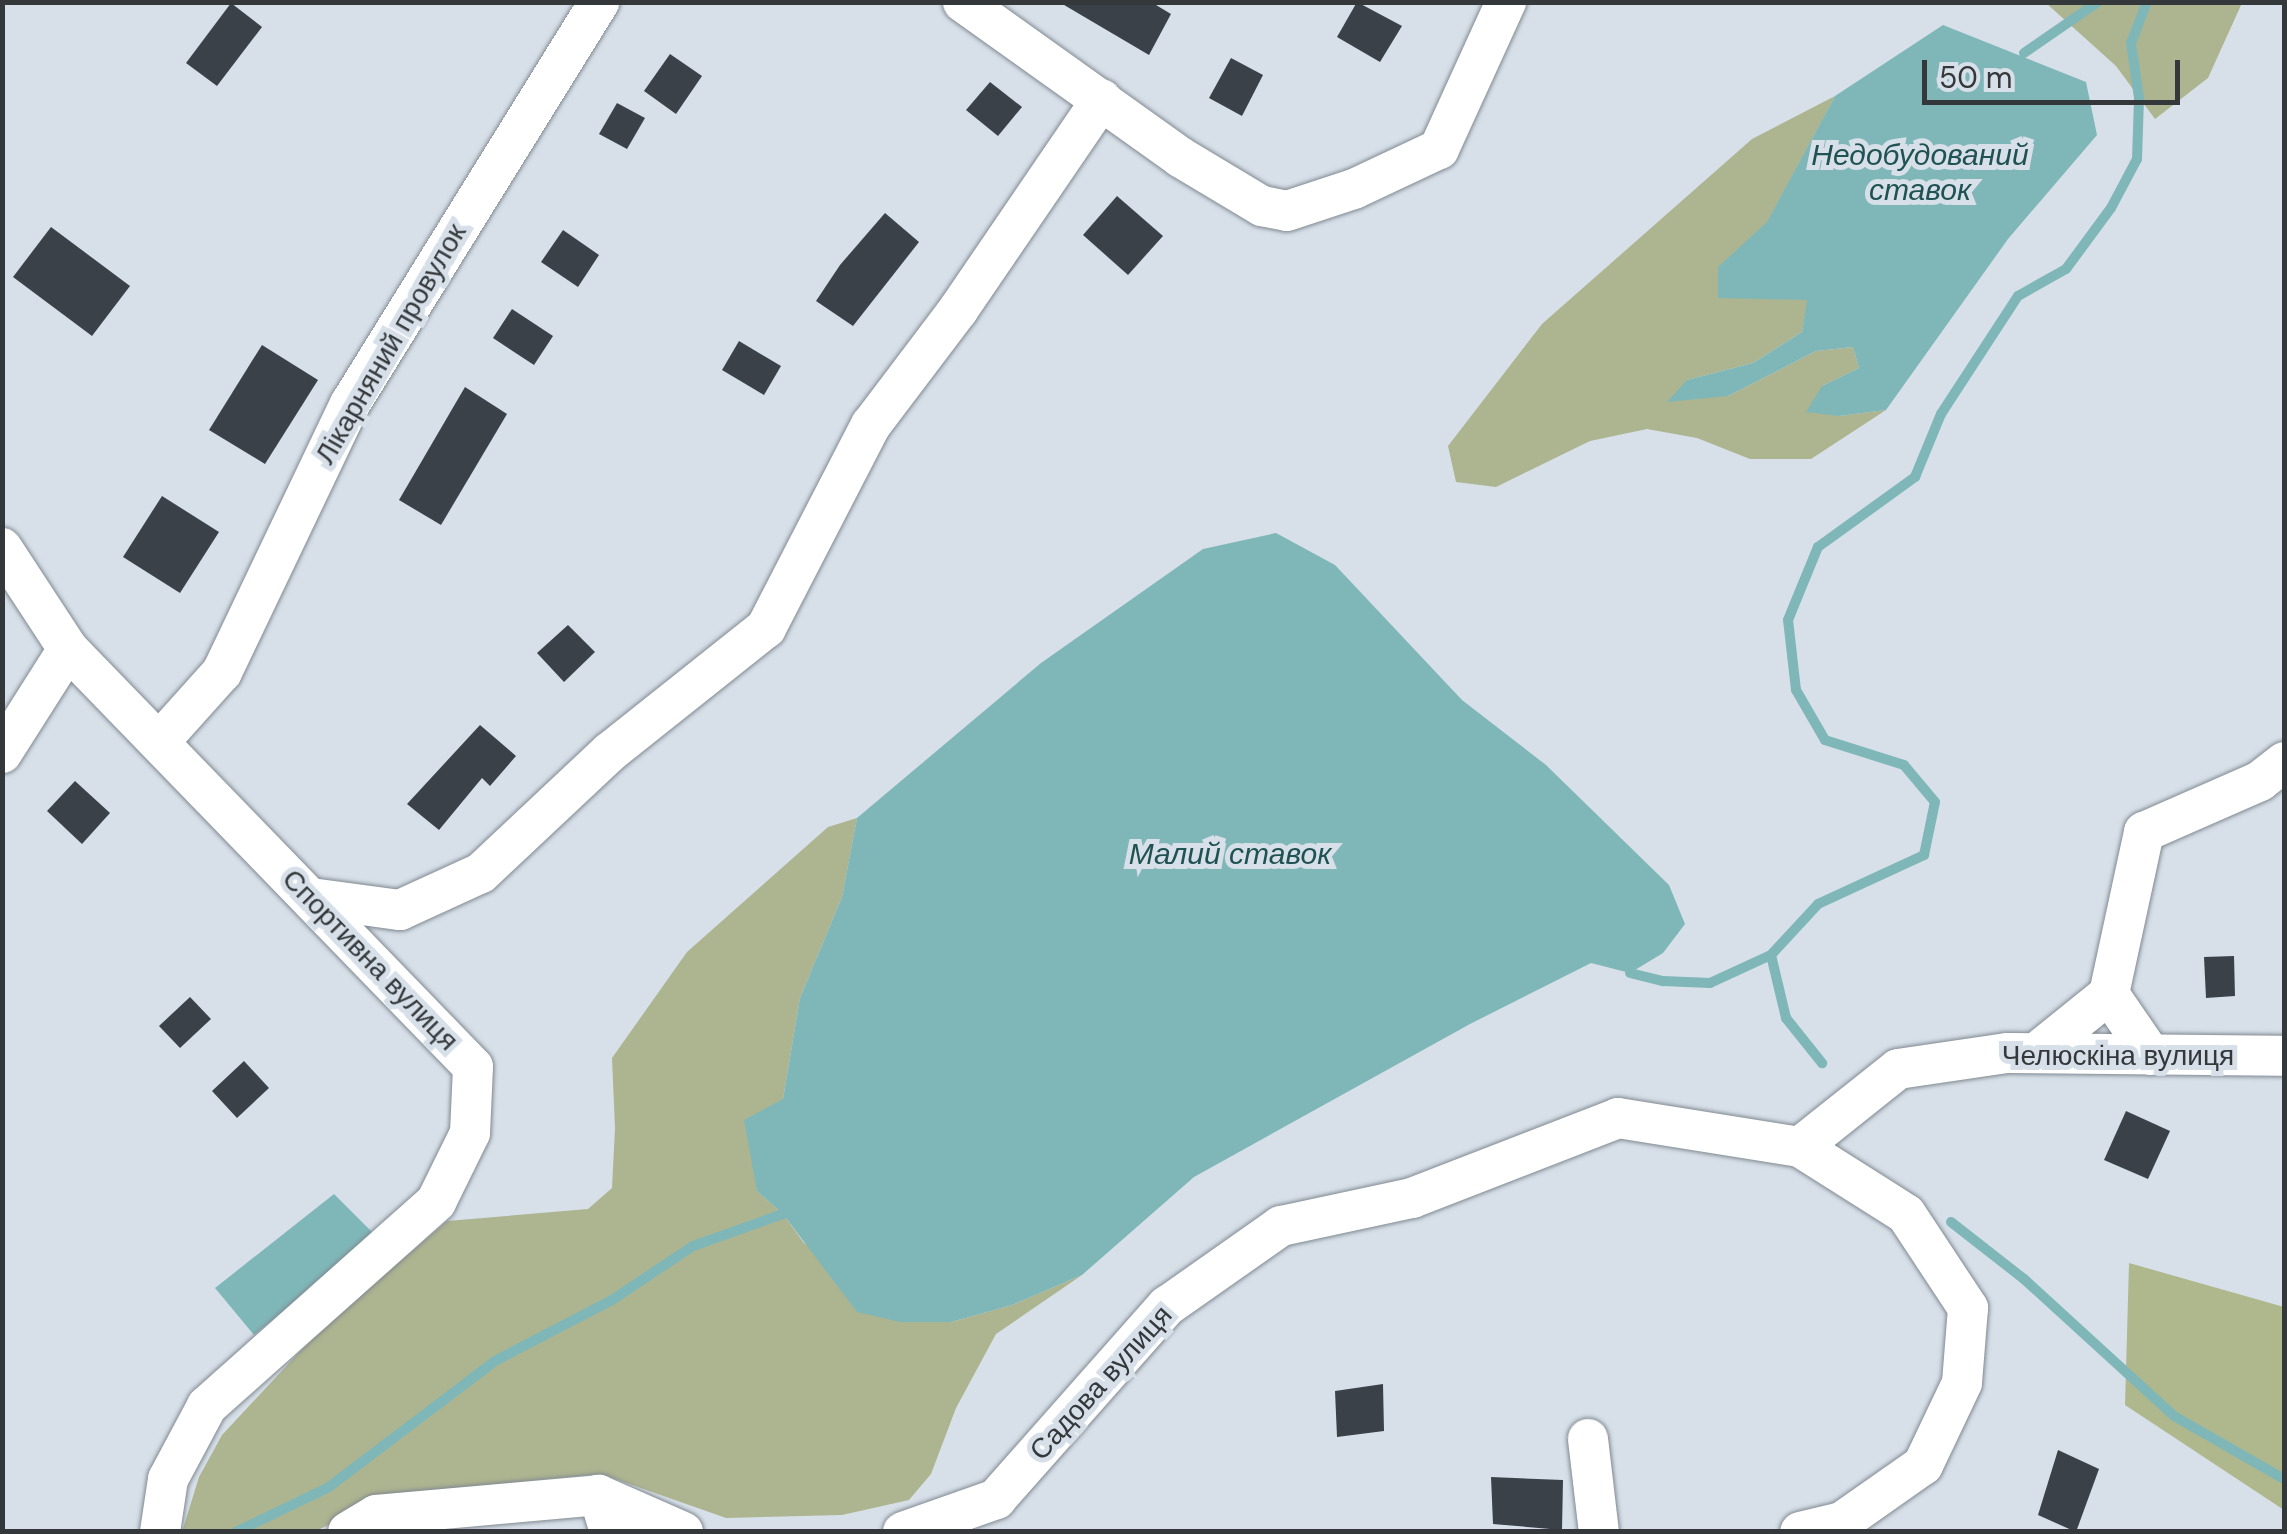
<!DOCTYPE html>
<html>
<head>
<meta charset="utf-8">
<style>
  body { margin:0 }
  #map { position:relative; width:2287px; height:1534px; overflow:hidden; background:#d7e0e9; font-family:"DM Sans",sans-serif }
  div>[style] { position:absolute }
  .green>* { inset:0; background:#adb490 }
  .forest>* { inset:0; background:#afb78d }
  .water>* { inset:0; background:#7fb7b8 }
  .stream>* { height:10px; margin:-5px; padding:0 5px; transform-origin:5px; border-radius:5px; background:#7fb7b8 }
  .building>* { inset:0; background:#3a4149 }
  .roads { filter:drop-shadow(0 0 2px #818991) drop-shadow(0 0 2px #818991) }
  .street>* { height:40px; margin:-20px; padding:0 20px; transform-origin:20px; border-radius:20px; background:#fff }
  span { translate:-50% -50%; white-space:nowrap; text-align:center; line-height:1.15; -webkit-text-stroke:10px #d7e0e9; paint-order:stroke }
  .street-label { font-size:28px; color:#34383b }
  .water-label { font-size:30px; color:#205253; font-style:italic }
  .frame { position:absolute; inset:0; border:5px solid #34383b; pointer-events:none }
  .scale { position:absolute; left:1922px; top:60px; width:258px; height:45px; box-sizing:border-box; border:5px solid #34383b; border-top:0; padding-left:12px; font-size:30px; line-height:35px; white-space:nowrap; color:#34383b; -webkit-text-stroke:8px #d7e0e9; paint-order:stroke }
</style>
</head>
<body>
<div id="map">
  <div class="green">
    <div style="clip-path:polygon(2046px 3px,2045px 3px,2242px 3px,2208px 78px,2155px 119px,2116px 66px)"></div>
    <div style="clip-path:polygon(1835px 96px,1767px 223px,1718px 268px,1773px 296px,1808px 300px,1802px 332px,1753px 363px,1687px 380px,1728px 396px,1816px 351px,1853px 347px,1859px 368px,1822px 386px,1839px 416px,1886px 410px,1811px 459px,1750px 459px,1697px 438px,1647px 429px,1590px 441px,1496px 487px,1456px 482px,1448px 446px,1542px 324px,1752px 139px)"></div>
    <div style="clip-path:polygon(857px 818px,842px 897px,800px 998px,783px 1099px,757px 1191px,783px 1214px,804px 1243px,951px 1322px,1012px 1305px,1082px 1275px,996px 1334px,956px 1408px,931px 1474px,909px 1500px,842px 1515px,726px 1518px,601px 1474px,427px 1491px,371px 1504px,316px 1531px,182px 1532px,199px 1477px,222px 1435px,318px 1332px,447px 1221px,588px 1209px,612px 1188px,615px 1128px,612px 1058px,687px 952px,828px 827px)"></div>
  </div>
  <div class="forest">
    <div style="clip-path:polygon(2129px 1263px,2284px 1307px,2284px 1510px,2125px 1405px)"></div>
  </div>
  <div class="water">
    <div style="clip-path:polygon(1943px 25px,2086px 82px,2097px 135px,2008px 239px,1886px 410px,1839px 416px,1806px 412px,1822px 386px,1859px 368px,1853px 347px,1816px 351px,1728px 396px,1667px 402px,1687px 380px,1753px 363px,1802px 332px,1807px 300px,1718px 298px,1718px 267px,1767px 222px,1835px 96px)"></div>
    <div style="clip-path:polygon(1276px 533px,1335px 565px,1462px 700px,1546px 765px,1669px 885px,1685px 924px,1663px 953px,1630px 973px,1591px 963px,1470px 1024px,1194px 1177px,1082px 1275px,1012px 1305px,951px 1322px,900px 1322px,857px 1312px,783px 1214px,757px 1191px,744px 1120px,783px 1099px,800px 998px,842px 897px,857px 818px,1041px 663px,1203px 549px)"></div>
    <div style="clip-path:polygon(334px 1194px,376px 1236px,254px 1335px,215px 1288px)"></div>
  </div>
  <div class="stream">
    <div style="left:2024px;top:53px;width:90px;rotate:-34.6deg"></div>
    <div style="left:1771px;top:955px;width:65px;rotate:76.6deg"></div>
    <div style="left:1786px;top:1018px;width:58px;rotate:51.3deg"></div>
    <div style="left:1630px;top:973px;width:34px;rotate:14deg"></div>
    <div style="left:1663px;top:981px;width:47px;rotate:2.4deg"></div>
    <div style="left:1710px;top:983px;width:67px;rotate:-24.7deg"></div>
    <div style="left:1771px;top:955px;width:69px;rotate:-47.3deg"></div>
    <div style="left:1818px;top:904px;width:117px;rotate:-24.8deg"></div>
    <div style="left:1924px;top:855px;width:54px;rotate:-78.3deg"></div>
    <div style="left:1935px;top:802px;width:48px;rotate:-130deg"></div>
    <div style="left:1904px;top:765px;width:83px;rotate:-162.4deg"></div>
    <div style="left:1825px;top:740px;width:58px;rotate:-120.1deg"></div>
    <div style="left:1796px;top:690px;width:70px;rotate:-96.5deg"></div>
    <div style="left:1788px;top:620px;width:79px;rotate:-67.7deg"></div>
    <div style="left:1818px;top:547px;width:120px;rotate:-35.8deg"></div>
    <div style="left:1915px;top:477px;width:68px;rotate:-67.6deg"></div>
    <div style="left:1941px;top:414px;width:141px;rotate:-56.9deg"></div>
    <div style="left:2018px;top:296px;width:55px;rotate:-29.4deg"></div>
    <div style="left:2066px;top:269px;width:76px;rotate:-53.6deg"></div>
    <div style="left:2111px;top:208px;width:55px;rotate:-62deg"></div>
    <div style="left:2137px;top:159px;width:61px;rotate:-88.1deg"></div>
    <div style="left:2139px;top:98px;width:56px;rotate:-98.3deg"></div>
    <div style="left:2131px;top:43px;width:44px;rotate:-68.7deg"></div>
    <div style="left:1951px;top:1222px;width:93px;rotate:38deg"></div>
    <div style="left:2024px;top:1279px;width:203px;rotate:42.4deg"></div>
    <div style="left:2174px;top:1416px;width:127px;rotate:29.8deg"></div>
    <div style="left:236px;top:1532px;width:103px;rotate:-25.8deg"></div>
    <div style="left:329px;top:1487px;width:208px;rotate:-37.2deg"></div>
    <div style="left:495px;top:1361px;width:132px;rotate:-27.5deg"></div>
    <div style="left:612px;top:1300px;width:97px;rotate:-33.7deg"></div>
    <div style="left:693px;top:1246px;width:96px;rotate:-19.6deg"></div>
  </div>
  <div class="building">
    <div style="clip-path:polygon(1059px 2px,1151px 2px,1171px 14px,1149px 55px)"></div>
    <div style="clip-path:polygon(1357px 2px,1402px 26px,1380px 62px,1337px 37px)"></div>
    <div style="clip-path:polygon(231px 3px,262px 27px,217px 86px,186px 63px)"></div>
    <div style="clip-path:polygon(670px 54px,702px 76px,676px 114px,644px 91px)"></div>
    <div style="clip-path:polygon(1231px 58px,1263px 75px,1242px 116px,1209px 98px)"></div>
    <div style="clip-path:polygon(990px 82px,1022px 107px,998px 136px,966px 110px)"></div>
    <div style="clip-path:polygon(617px 103px,645px 118px,627px 149px,599px 134px)"></div>
    <div style="clip-path:polygon(1117px 196px,1163px 236px,1128px 275px,1083px 235px)"></div>
    <div style="clip-path:polygon(885px 213px,919px 242px,853px 326px,816px 301px,840px 265px)"></div>
    <div style="clip-path:polygon(51px 227px,130px 286px,92px 336px,13px 277px)"></div>
    <div style="clip-path:polygon(563px 230px,599px 255px,578px 287px,541px 262px)"></div>
    <div style="clip-path:polygon(512px 309px,553px 336px,534px 365px,493px 338px)"></div>
    <div style="clip-path:polygon(739px 341px,781px 366px,764px 395px,722px 370px)"></div>
    <div style="clip-path:polygon(262px 345px,318px 380px,265px 464px,209px 430px)"></div>
    <div style="clip-path:polygon(465px 387px,507px 414px,441px 525px,399px 500px)"></div>
    <div style="clip-path:polygon(162px 496px,219px 532px,180px 593px,123px 557px)"></div>
    <div style="clip-path:polygon(568px 625px,595px 652px,564px 682px,537px 653px)"></div>
    <div style="clip-path:polygon(480px 725px,516px 756px,490px 786px,482px 778px,439px 830px,407px 804px)"></div>
    <div style="clip-path:polygon(75px 781px,110px 813px,82px 844px,47px 811px)"></div>
    <div style="clip-path:polygon(2234px 956px,2235px 996px,2206px 998px,2204px 957px)"></div>
    <div style="clip-path:polygon(190px 997px,211px 1019px,180px 1048px,159px 1026px)"></div>
    <div style="clip-path:polygon(244px 1061px,269px 1088px,237px 1118px,212px 1091px)"></div>
    <div style="clip-path:polygon(2126px 1111px,2170px 1131px,2148px 1179px,2104px 1160px)"></div>
    <div style="clip-path:polygon(1383px 1384px,1384px 1431px,1337px 1437px,1335px 1391px)"></div>
    <div style="clip-path:polygon(2058px 1450px,2099px 1469px,2076px 1532px,2038px 1515px)"></div>
    <div style="clip-path:polygon(1491px 1477px,1563px 1480px,1562px 1530px,1493px 1524px)"></div>
  </div>
  <div class="roads">
    <div class="street">
      <div style="left:963px;top:2px;width:267px;rotate:35.5deg"></div>
      <div style="left:1180px;top:157px;width:96px;rotate:30.9deg"></div>
      <div style="left:1262px;top:206px;width:25px;rotate:11deg"></div>
      <div style="left:1287px;top:211px;width:71px;rotate:-18.2deg"></div>
      <div style="left:1354px;top:189px;width:94px;rotate:-25.2deg"></div>
      <div style="left:1439px;top:149px;width:162px;rotate:-65.5deg"></div>
      <div style="left:2px;top:548px;width:121px;rotate:56.8deg"></div>
      <div style="left:68px;top:649px;width:582px;rotate:45.9deg"></div>
      <div style="left:473px;top:1067px;width:66px;rotate:92.6deg"></div>
      <div style="left:470px;top:1133px;width:77px;rotate:116.2deg"></div>
      <div style="left:436px;top:1202px;width:307px;rotate:138.3deg"></div>
      <div style="left:207px;top:1406px;width:83px;rotate:118.1deg"></div>
      <div style="left:168px;top:1479px;width:54px;rotate:98.6deg"></div>
      <div style="left:161px;top:740px;width:91px;rotate:-48.1deg"></div>
      <div style="left:222px;top:672px;width:297px;rotate:-64.5deg"></div>
      <div style="left:350px;top:404px;width:473px;rotate:-58.2deg"></div>
      <div style="left:2px;top:753px;width:123px;rotate:-57.6deg"></div>
      <div style="left:311px;top:898px;width:90px;rotate:7.7deg"></div>
      <div style="left:400px;top:910px;width:89px;rotate:-24.6deg"></div>
      <div style="left:481px;top:873px;width:177px;rotate:-43.2deg"></div>
      <div style="left:610px;top:752px;width:199px;rotate:-38.5deg"></div>
      <div style="left:766px;top:628px;width:229px;rotate:-62.7deg"></div>
      <div style="left:871px;top:425px;width:144px;rotate:-52.9deg"></div>
      <div style="left:958px;top:310px;width:255px;rotate:-55.7deg"></div>
      <div style="left:2109px;top:994px;width:74px;rotate:55.5deg"></div>
      <div style="left:2036px;top:1053px;width:94px;rotate:-38.9deg"></div>
      <div style="left:2109px;top:994px;width:166px;rotate:-77.8deg"></div>
      <div style="left:2144px;top:832px;width:127px;rotate:-23.7deg"></div>
      <div style="left:2260px;top:781px;width:31px;rotate:-38deg"></div>
      <div style="left:1800px;top:1147px;width:125px;rotate:-38.5deg"></div>
      <div style="left:1898px;top:1069px;width:110px;rotate:-8.4deg"></div>
      <div style="left:2007px;top:1053px;width:277px;rotate:0.6deg"></div>
      <div style="left:1588px;top:1439px;width:94px;rotate:83.3deg"></div>
      <div style="left:348px;top:1532px;width:33px;rotate:-31deg"></div>
      <div style="left:376px;top:1515px;width:224px;rotate:-5.1deg"></div>
      <div style="left:610px;top:1532px;width:39px;rotate:-107deg"></div>
      <div style="left:599px;top:1495px;width:92px;rotate:23.8deg"></div>
      <div style="left:903px;top:1532px;width:99px;rotate:-19.5deg"></div>
      <div style="left:996px;top:1499px;width:258px;rotate:-48.5deg"></div>
      <div style="left:1167px;top:1306px;width:139px;rotate:-35.1deg"></div>
      <div style="left:1281px;top:1226px;width:134px;rotate:-12.1deg"></div>
      <div style="left:1412px;top:1198px;width:221px;rotate:-21.2deg"></div>
      <div style="left:1618px;top:1118px;width:184px;rotate:9.1deg"></div>
      <div style="left:1800px;top:1147px;width:125px;rotate:32.3deg"></div>
      <div style="left:1906px;top:1214px;width:113px;rotate:56.6deg"></div>
      <div style="left:1968px;top:1308px;width:75px;rotate:94.6deg"></div>
      <div style="left:1962px;top:1383px;width:91px;rotate:115.4deg"></div>
      <div style="left:1923px;top:1465px;width:99px;rotate:144.9deg"></div>
      <div style="left:1842px;top:1522px;width:43px;rotate:166.6deg"></div>
    </div>
  </div>
  <div class="street-label">
    <span style="left:391px;top:344px;rotate:-60deg">Лікарняний провулок</span>
    <span style="left:370px;top:960px;rotate:46deg">Спортивна вулиця</span>
    <span style="left:2118px;top:1056px">Челюскіна вулиця</span>
    <span style="left:1101px;top:1383px;rotate:-48deg">Садова вулиця</span>
  </div>
  <div class="water-label">
    <span style="left:1920px;top:172px">Недобудований<br>ставок</span>
    <span style="left:1230px;top:854px">Малий ставок</span>
  </div>
  <div class="frame"></div>
  <div class="scale">50 m</div>
</div>
</body>
</html>
